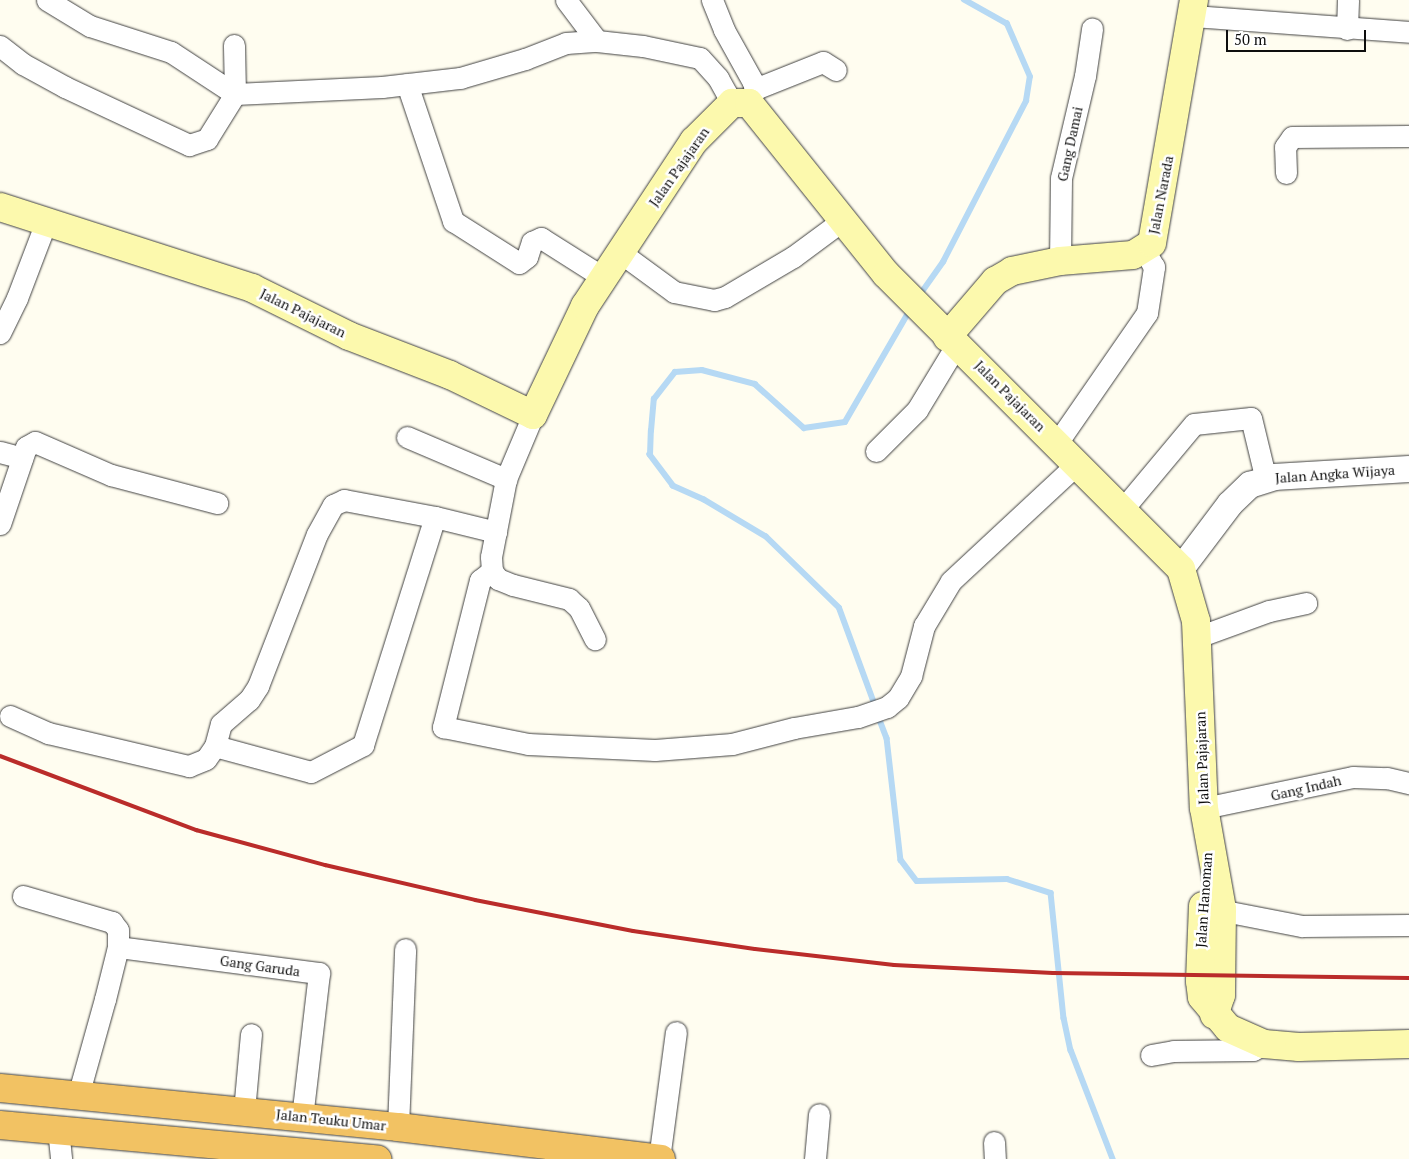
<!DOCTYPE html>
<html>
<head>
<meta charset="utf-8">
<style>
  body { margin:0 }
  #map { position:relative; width:1409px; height:1159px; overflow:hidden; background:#fffdf0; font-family:"PT Serif",serif }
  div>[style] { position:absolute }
  .stream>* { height:5.5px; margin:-2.75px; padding:0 2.75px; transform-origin:2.75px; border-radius:2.75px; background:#b6d9f4 }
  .roads { filter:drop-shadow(0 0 1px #414141) drop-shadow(0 0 1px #414141) }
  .minor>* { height:21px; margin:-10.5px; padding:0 10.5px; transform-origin:10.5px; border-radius:10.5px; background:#fff }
  .tertiary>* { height:26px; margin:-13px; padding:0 13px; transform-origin:13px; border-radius:13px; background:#fff }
  .secondary>* { height:28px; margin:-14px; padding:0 14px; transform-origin:14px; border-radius:14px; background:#fcf9ad }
  .trunk>* { height:28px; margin:-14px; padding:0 14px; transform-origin:14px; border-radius:14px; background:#f2c263 }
  .rail>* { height:4px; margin:-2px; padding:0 2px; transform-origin:2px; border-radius:2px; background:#ba2c2a }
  span { translate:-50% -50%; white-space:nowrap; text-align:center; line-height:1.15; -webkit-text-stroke:5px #fff; paint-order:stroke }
  .street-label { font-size:14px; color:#0e0e0e }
  .scale { position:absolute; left:1226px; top:30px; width:140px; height:22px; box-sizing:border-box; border:2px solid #0e0e0e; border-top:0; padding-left:6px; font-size:15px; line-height:18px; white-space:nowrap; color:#0e0e0e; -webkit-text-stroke:4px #fff; paint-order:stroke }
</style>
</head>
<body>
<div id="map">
  <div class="stream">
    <div style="left:919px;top:296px;width:42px;rotate:-54.8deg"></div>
    <div style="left:943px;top:262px;width:181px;rotate:-62.7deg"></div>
    <div style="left:1026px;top:101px;width:24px;rotate:-81deg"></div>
    <div style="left:1030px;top:77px;width:58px;rotate:-113.5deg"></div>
    <div style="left:1007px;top:24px;width:49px;rotate:-150.8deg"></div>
    <div style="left:875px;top:706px;width:104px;rotate:-110.2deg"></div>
    <div style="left:839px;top:608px;width:102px;rotate:-135.8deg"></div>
    <div style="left:766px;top:537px;width:72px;rotate:-149.2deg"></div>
    <div style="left:704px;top:500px;width:34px;rotate:-156deg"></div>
    <div style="left:673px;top:486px;width:39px;rotate:-127deg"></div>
    <div style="left:650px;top:455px;width:24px;rotate:-88deg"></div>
    <div style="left:651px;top:431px;width:32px;rotate:-85deg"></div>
    <div style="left:654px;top:399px;width:34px;rotate:-52deg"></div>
    <div style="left:675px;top:372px;width:27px;rotate:-4deg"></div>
    <div style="left:702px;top:370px;width:55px;rotate:14.8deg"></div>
    <div style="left:755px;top:384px;width:66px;rotate:41.9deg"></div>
    <div style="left:804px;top:428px;width:41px;rotate:-8.3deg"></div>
    <div style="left:845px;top:422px;width:132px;rotate:-59.9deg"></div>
    <div style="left:878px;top:715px;width:25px;rotate:69deg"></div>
    <div style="left:887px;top:738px;width:123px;rotate:83.5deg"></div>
    <div style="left:901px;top:860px;width:26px;rotate:53deg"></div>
    <div style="left:917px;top:881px;width:90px;rotate:-1.3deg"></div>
    <div style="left:1007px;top:879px;width:46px;rotate:17.7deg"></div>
    <div style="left:1051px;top:893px;width:126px;rotate:84.1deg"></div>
    <div style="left:1064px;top:1018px;width:33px;rotate:78deg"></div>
    <div style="left:1071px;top:1050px;width:117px;rotate:68.9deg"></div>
  </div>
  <div class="roads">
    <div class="minor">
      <div style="left:47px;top:0;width:50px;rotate:31.2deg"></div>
      <div style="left:90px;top:26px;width:85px;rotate:17.8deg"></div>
      <div style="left:171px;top:52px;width:77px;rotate:33.3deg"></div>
      <div style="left:235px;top:94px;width:147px;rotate:-2.7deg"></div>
      <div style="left:382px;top:87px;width:79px;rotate:-6.6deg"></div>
      <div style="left:460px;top:78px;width:68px;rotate:-16.3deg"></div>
      <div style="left:525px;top:59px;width:44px;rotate:-21.3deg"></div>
      <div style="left:566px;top:43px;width:31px;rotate:-4deg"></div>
      <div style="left:597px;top:41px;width:46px;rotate:6.2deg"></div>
      <div style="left:643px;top:46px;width:58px;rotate:11.9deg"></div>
      <div style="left:700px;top:58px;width:27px;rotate:48deg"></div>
      <div style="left:718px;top:78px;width:29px;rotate:61deg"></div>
      <div style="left:566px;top:0;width:51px;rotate:52.9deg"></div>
      <div style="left:712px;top:0;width:32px;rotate:68deg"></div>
      <div style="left:724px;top:30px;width:60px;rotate:60.9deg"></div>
      <div style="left:753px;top:82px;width:7px;rotate:74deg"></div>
      <div style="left:755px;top:89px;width:15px;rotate:113deg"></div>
      <div style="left:1193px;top:16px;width:217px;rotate:4.2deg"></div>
      <div style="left:1347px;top:29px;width:29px;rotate:-88deg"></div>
      <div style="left:0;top:46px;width:29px;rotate:38deg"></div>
      <div style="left:23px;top:64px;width:48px;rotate:28.7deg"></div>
      <div style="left:65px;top:87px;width:137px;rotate:25.1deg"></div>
      <div style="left:189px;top:145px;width:19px;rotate:-18deg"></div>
      <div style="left:207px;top:139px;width:53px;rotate:-58.1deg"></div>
      <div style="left:235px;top:94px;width:49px;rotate:-91.2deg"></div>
      <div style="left:407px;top:84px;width:145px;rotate:71.4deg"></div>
      <div style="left:453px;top:221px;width:78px;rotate:32.5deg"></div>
      <div style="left:519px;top:263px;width:10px;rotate:-37deg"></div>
      <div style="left:527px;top:257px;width:16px;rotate:-72deg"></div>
      <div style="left:532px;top:242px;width:10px;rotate:-24deg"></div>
      <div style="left:541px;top:238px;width:75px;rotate:32.4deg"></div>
      <div style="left:755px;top:89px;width:73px;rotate:-21.7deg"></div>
      <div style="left:823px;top:62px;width:15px;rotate:32deg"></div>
      <div style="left:1286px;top:173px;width:26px;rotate:-92deg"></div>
      <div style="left:1285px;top:147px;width:12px;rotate:-55deg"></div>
      <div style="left:1292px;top:137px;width:117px;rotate:-0.5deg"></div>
      <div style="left:621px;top:253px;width:66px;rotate:36.3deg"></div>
      <div style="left:674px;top:292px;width:41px;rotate:11.3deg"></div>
      <div style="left:714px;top:300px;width:11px;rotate:-15deg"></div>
      <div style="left:725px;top:297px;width:79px;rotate:-30.5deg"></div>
      <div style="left:793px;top:257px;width:62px;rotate:-36.5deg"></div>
      <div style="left:1060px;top:261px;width:83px;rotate:-89.3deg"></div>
      <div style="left:1061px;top:178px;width:105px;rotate:-76.8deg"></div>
      <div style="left:1085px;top:76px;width:48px;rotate:-81.5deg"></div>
      <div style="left:0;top:333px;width:39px;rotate:-64deg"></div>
      <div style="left:17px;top:298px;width:81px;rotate:-69.1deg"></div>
      <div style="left:533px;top:415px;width:69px;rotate:112.9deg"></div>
      <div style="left:506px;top:479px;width:79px;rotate:100.9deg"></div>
      <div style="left:491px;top:557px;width:14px;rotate:86deg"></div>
      <div style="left:492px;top:571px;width:10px;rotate:53deg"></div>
      <div style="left:498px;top:579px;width:16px;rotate:22deg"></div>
      <div style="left:513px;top:585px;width:58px;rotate:14deg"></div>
      <div style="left:569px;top:599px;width:13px;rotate:42deg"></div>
      <div style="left:579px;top:608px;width:35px;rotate:63deg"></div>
      <div style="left:407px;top:437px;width:108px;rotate:23deg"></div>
      <div style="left:1057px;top:443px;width:158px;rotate:-55.3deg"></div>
      <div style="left:1147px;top:313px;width:47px;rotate:-81.3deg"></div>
      <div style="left:1154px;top:267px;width:20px;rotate:-120deg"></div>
      <div style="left:876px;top:451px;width:58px;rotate:-45deg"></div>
      <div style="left:917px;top:410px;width:77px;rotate:-58.8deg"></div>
      <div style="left:0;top:452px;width:23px;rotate:15deg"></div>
      <div style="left:1122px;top:510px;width:112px;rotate:-50.1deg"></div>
      <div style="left:1194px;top:424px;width:57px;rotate:-6deg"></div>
      <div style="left:1251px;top:418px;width:64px;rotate:76.4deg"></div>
      <div style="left:0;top:524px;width:81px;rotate:-71.3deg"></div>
      <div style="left:26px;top:447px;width:10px;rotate:-29deg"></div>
      <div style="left:35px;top:442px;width:83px;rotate:23.5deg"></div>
      <div style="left:111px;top:475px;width:110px;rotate:14.8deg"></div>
      <div style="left:492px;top:571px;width:15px;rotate:143deg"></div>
      <div style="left:480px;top:580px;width:152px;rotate:104.1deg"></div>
      <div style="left:443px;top:727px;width:87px;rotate:11.3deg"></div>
      <div style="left:528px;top:744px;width:127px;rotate:2.7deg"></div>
      <div style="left:655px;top:750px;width:77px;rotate:-4.5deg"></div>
      <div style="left:732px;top:744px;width:64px;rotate:-14.5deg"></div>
      <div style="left:794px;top:728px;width:65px;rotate:-9.8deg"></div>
      <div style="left:858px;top:717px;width:31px;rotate:-19deg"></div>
      <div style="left:887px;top:707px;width:14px;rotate:-39deg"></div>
      <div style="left:898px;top:698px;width:26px;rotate:-59deg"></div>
      <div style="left:911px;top:676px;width:52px;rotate:-75.4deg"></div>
      <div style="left:924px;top:626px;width:52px;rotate:-59deg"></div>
      <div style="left:951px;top:581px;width:172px;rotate:-42.9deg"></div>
      <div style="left:1195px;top:638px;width:79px;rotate:-20deg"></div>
      <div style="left:1269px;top:611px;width:38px;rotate:-12deg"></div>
      <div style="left:10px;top:716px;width:42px;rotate:24.1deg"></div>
      <div style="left:48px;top:733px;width:145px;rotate:13.2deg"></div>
      <div style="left:189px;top:766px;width:18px;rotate:-22deg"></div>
      <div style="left:206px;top:759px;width:16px;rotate:-55deg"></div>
      <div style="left:215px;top:746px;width:23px;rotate:-75deg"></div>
      <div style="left:221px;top:724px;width:37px;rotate:-41deg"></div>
      <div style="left:249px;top:700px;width:17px;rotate:-57deg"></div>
      <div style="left:258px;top:686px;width:163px;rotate:-68.8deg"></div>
      <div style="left:317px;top:534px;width:33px;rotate:-61deg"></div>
      <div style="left:333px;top:505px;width:12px;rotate:-24deg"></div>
      <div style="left:344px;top:500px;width:93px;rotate:10.6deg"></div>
      <div style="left:435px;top:517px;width:63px;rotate:13.8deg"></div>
      <div style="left:215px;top:746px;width:99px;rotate:15.2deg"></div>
      <div style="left:311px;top:772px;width:59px;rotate:-27.4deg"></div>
      <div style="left:363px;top:745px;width:239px;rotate:-72.5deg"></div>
      <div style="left:1204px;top:808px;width:152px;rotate:-11.8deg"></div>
      <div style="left:1353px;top:777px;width:34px;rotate:2deg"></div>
      <div style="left:1387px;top:778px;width:23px;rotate:13deg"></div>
      <div style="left:23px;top:896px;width:93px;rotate:16.3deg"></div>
      <div style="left:112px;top:922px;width:10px;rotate:53deg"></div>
      <div style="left:118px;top:930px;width:17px;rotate:90deg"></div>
      <div style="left:118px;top:947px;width:54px;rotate:104deg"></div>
      <div style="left:105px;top:999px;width:101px;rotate:105.6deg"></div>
      <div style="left:1209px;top:908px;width:95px;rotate:11deg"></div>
      <div style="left:1302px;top:926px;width:107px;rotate:-0.5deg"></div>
      <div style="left:118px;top:947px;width:203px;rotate:7.4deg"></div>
      <div style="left:319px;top:973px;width:145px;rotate:96.7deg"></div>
      <div style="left:1151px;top:1055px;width:23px;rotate:-10deg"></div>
      <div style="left:1174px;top:1051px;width:79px;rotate:-0.7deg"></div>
      <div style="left:1253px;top:1050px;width:13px;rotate:-29deg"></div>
      <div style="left:244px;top:1111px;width:77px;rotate:-84.8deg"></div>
      <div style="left:398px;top:1127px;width:178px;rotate:-87.7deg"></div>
      <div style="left:58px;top:1129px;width:30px;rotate:84deg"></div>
      <div style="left:994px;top:1142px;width:17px;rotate:87deg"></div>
      <div style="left:659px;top:1159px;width:128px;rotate:-82.4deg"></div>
      <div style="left:815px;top:1159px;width:45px;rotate:-84.9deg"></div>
    </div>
    <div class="tertiary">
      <div style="left:1181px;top:569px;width:81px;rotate:-53deg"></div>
      <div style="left:1230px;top:504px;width:28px;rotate:-44deg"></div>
      <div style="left:1250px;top:485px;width:25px;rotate:-18deg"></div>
      <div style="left:1274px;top:477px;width:135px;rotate:-3.4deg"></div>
    </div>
    <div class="secondary">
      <div style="left:0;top:207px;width:265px;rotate:17.8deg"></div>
      <div style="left:252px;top:288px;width:108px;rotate:26.3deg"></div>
      <div style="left:349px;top:336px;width:108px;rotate:21.1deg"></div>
      <div style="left:450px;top:375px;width:92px;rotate:25.7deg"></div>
      <div style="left:533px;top:415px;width:121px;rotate:-64.5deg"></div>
      <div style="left:585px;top:306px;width:198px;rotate:-56.6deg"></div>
      <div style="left:694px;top:141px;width:54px;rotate:-45deg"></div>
      <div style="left:732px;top:103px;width:17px"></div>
      <div style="left:749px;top:103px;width:219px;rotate:51.3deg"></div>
      <div style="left:886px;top:274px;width:417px;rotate:45deg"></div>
      <div style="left:1181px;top:569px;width:54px;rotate:73.9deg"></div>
      <div style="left:1196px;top:621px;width:187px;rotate:87.6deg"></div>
      <div style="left:1204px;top:808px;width:103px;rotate:79.9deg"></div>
      <div style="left:1222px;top:909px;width:86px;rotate:90.7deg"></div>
      <div style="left:1221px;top:995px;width:21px;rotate:109deg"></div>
      <div style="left:947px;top:337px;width:74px;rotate:-49.4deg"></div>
      <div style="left:995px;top:281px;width:20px;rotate:-30deg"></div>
      <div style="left:1012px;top:271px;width:49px;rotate:-11.8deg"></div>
      <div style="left:1060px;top:261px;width:73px;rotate:-4.7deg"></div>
      <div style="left:1133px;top:255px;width:22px;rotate:-32deg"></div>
      <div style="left:1152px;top:243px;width:247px;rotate:-80.2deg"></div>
      <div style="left:1203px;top:906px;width:75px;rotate:92.3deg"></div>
      <div style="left:1200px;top:981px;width:16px;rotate:83deg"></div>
      <div style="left:1202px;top:997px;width:40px;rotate:50deg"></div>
      <div style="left:1228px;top:1028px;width:39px;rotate:24deg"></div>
      <div style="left:1264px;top:1044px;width:35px;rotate:5deg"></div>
      <div style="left:1299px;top:1047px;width:110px;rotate:-1.6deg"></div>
    </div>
    <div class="trunk">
      <div style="left:0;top:1088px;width:400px;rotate:5.6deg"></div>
      <div style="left:398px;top:1127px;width:265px;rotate:6.9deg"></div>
      <div style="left:0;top:1125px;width:379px;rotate:5.2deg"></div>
    </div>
  </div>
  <div class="rail">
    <div style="left:0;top:756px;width:210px;rotate:20.7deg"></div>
    <div style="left:196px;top:830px;width:134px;rotate:15.2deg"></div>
    <div style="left:325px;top:865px;width:154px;rotate:13.1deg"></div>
    <div style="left:475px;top:900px;width:161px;rotate:11.1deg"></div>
    <div style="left:633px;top:931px;width:123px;rotate:8.4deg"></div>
    <div style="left:755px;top:949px;width:140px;rotate:6.6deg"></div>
    <div style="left:894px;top:965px;width:159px;rotate:2.9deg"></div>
    <div style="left:1053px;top:973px;width:356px;rotate:0.8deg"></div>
  </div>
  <div class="street-label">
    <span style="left:1070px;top:144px;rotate:-78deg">Gang Damai</span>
    <span style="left:679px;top:167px;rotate:-55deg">Jalan Pajajaran</span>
    <span style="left:1161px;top:195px;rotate:-79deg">Jalan Narada</span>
    <span style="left:303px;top:313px;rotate:26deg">Jalan Pajajaran</span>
    <span style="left:1010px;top:396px;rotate:45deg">Jalan Pajajaran</span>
    <span style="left:1335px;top:474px;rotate:-4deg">Jalan Angka Wijaya</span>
    <span style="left:1202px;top:758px;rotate:-92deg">Jalan Pajajaran</span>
    <span style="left:1306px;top:788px;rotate:-13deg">Gang Indah</span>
    <span style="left:1204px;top:900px;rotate:-86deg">Jalan Hanoman</span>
    <span style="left:260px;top:966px;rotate:8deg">Gang Garuda</span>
    <span style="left:331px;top:1120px;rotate:6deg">Jalan Teuku Umar</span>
  </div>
  <div class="scale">50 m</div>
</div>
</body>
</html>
